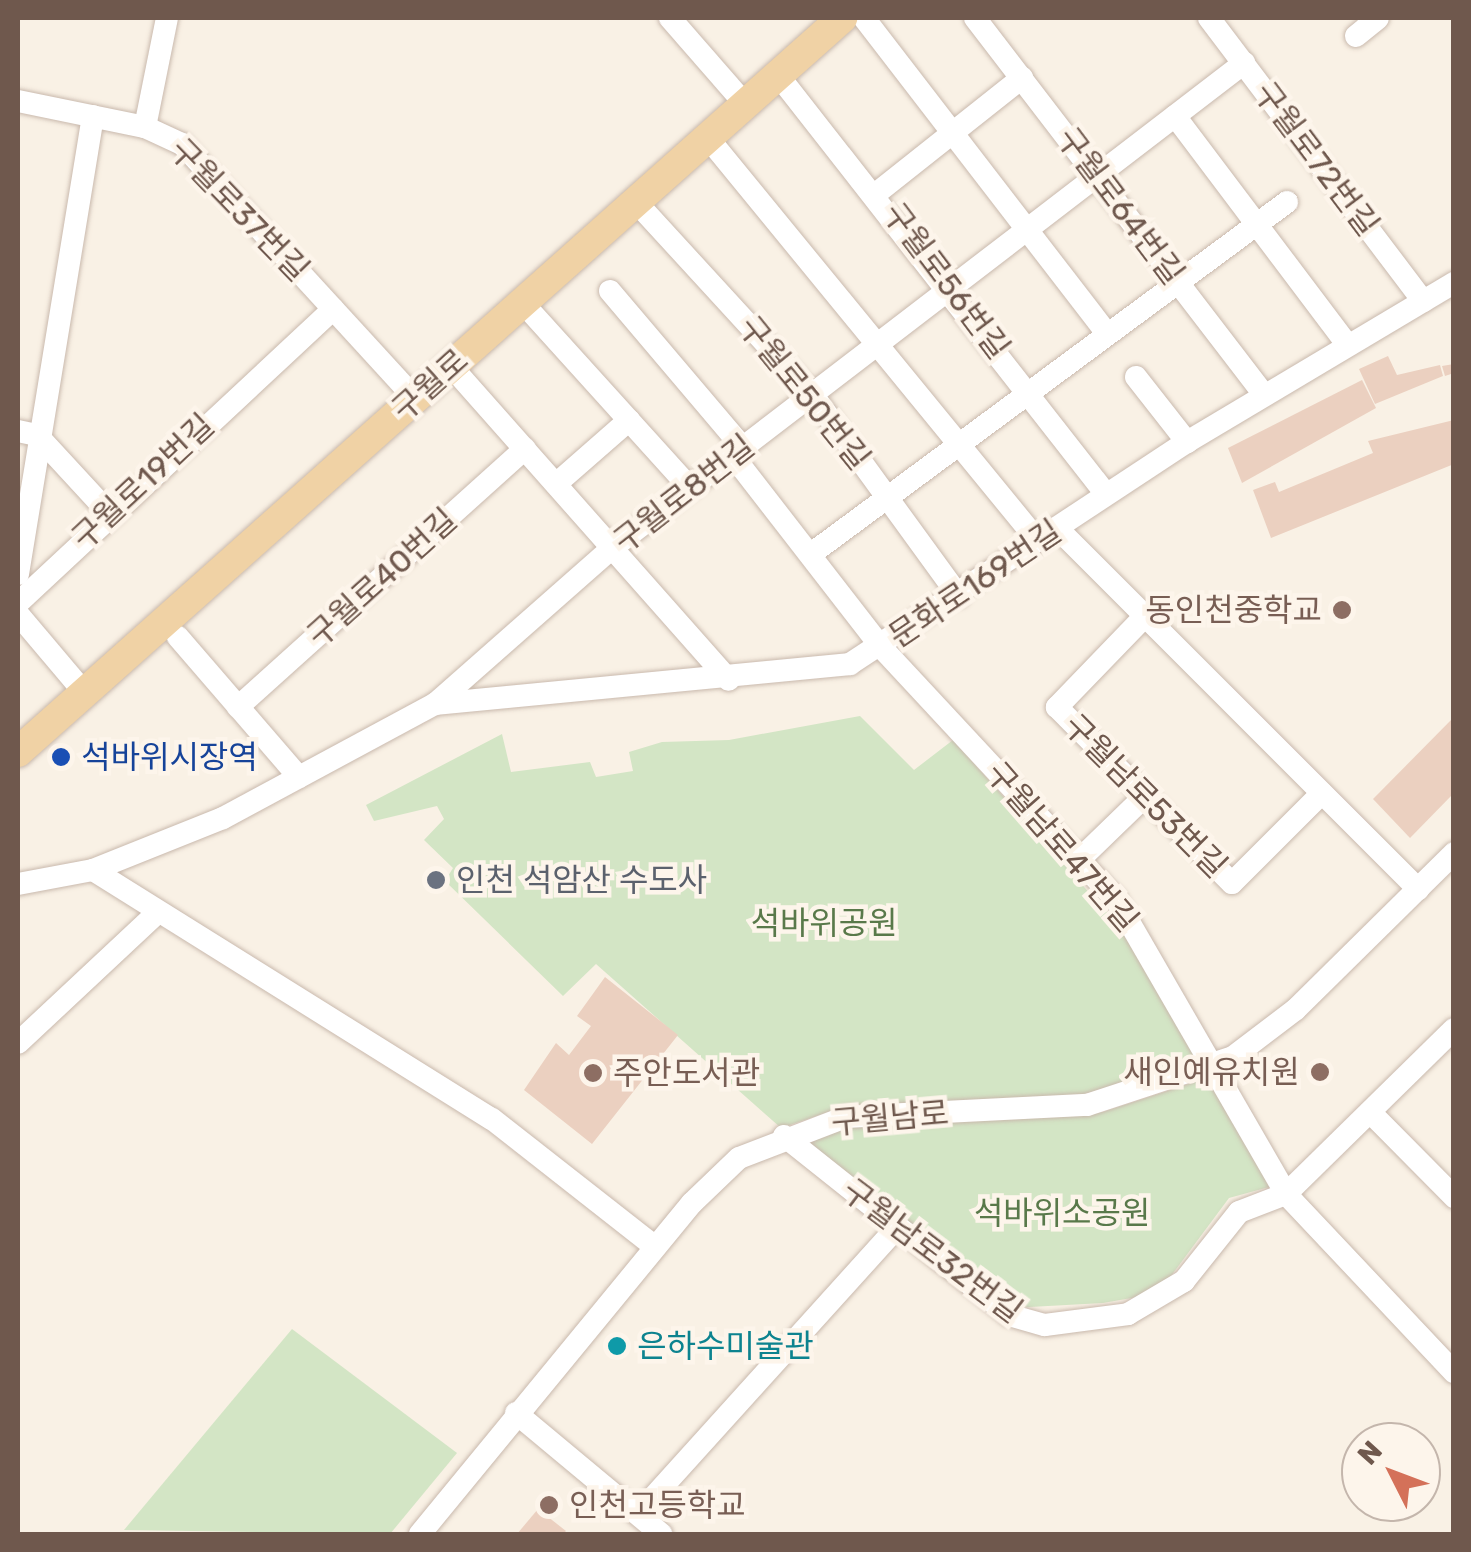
<!DOCTYPE html>
<html>
<head>
<meta charset="utf-8">
<style>
  body { margin:0 }
  #map { position:relative; width:1471px; height:1552px; overflow:hidden; background:#f9f1e5; font-family:Rubik,"Noto Sans KR",sans-serif }
  div>[style] { position:absolute }
  .green>* { inset:0; background:#d3e5c5 }
  .building>* { inset:0; background:#ebd0c0 }
  .roads { filter:drop-shadow(0 0 2px #c9b9ad) drop-shadow(0 0 2px #c9b9ad) }
  .minor>* { height:22px; margin:-11px; padding:0 11px; transform-origin:11px; border-radius:11px; background:#fff }
  .major>* { height:30px; margin:-15px; padding:0 15px; transform-origin:15px; border-radius:15px; background:#f0d2a5 }
  .dots>* { width:28px; height:28px; translate:-50% -50%; box-sizing:border-box; border:5px solid #fdf5eb; border-radius:50% }
  span { translate:-50% -50%; white-space:nowrap; text-align:center; line-height:1.15; -webkit-text-stroke:9px #fdf5eb; paint-order:stroke }
  .street-label { font-size:32px; color:#6f584d }
  .education-label { font-size:32px; color:#785e54 }
  .right { translate:-100% -50%; text-align:right }
  .left { translate:0 -50%; text-align:left }
  .transit-label { font-size:32px; color:#164399 }
  .worship-label { font-size:32px; color:#5b616d }
  .park-label { font-size:32px; color:#59794a }
  .culture-label { font-size:32px; color:#0d838f }
  .frame { position:absolute; inset:0; border:20px solid #6f584d; pointer-events:none }
  .north { position:absolute; left:1341px; top:1422px; width:100px; height:100px; box-sizing:border-box; background:#fdf5eb; border:2px solid #c4b6ac; border-radius:50%; rotate:312deg; font-size:28px; font-weight:700; line-height:40px; text-align:center; color:#6f584d }
  .north::after { content:''; display:block; margin:auto; width:35px; height:45px; background:#d47159; clip-path:polygon(50% 0,100% 100%,50% 72%,0 100%) }
</style>
</head>
<body>
<div id="map">
  <div class="green">
    <div style="clip-path:polygon(860px 716px,914px 770px,953px 740px,1118px 925px,1200px 1060px,1078px 1096px,849px 1105px,781px 1128px,596px 964px,563px 996px,445px 881px,453px 868px,424px 840px,444px 819px,437px 806px,374px 821px,366px 805px,502px 734px,511px 772px,590px 762px,596px 777px,633px 771px,629px 752px,662px 742px,729px 740px)"></div>
    <div style="clip-path:polygon(1213px 1076px,1269px 1187px,1229px 1198px,1171px 1276px,1143px 1296px,1103px 1303px,1013px 1308px,803px 1142px,848px 1127px,1103px 1112px)"></div>
    <div style="clip-path:polygon(292px 1329px,457px 1453px,390px 1534px,124px 1530px)"></div>
  </div>
  <div class="building">
    <div style="clip-path:polygon(1388px 356px,1397px 375px,1440px 365px,1443px 376px,1375px 404px,1359px 369px)"></div>
    <div style="clip-path:polygon(1454px 364px,1454px 373px,1445px 376px,1442px 366px)"></div>
    <div style="clip-path:polygon(1362px 380px,1376px 408px,1242px 483px,1228px 448px)"></div>
    <div style="clip-path:polygon(1454px 420px,1454px 464px,1271px 538px,1253px 490px,1275px 482px,1279px 492px,1373px 453px,1368px 441px)"></div>
    <div style="clip-path:polygon(1454px 717px,1454px 793px,1410px 838px,1373px 799px)"></div>
    <div style="clip-path:polygon(605px 977px,678px 1035px,592px 1144px,524px 1090px,556px 1043px,569px 1055px,591px 1026px,577px 1016px)"></div>
    <div style="clip-path:polygon(538px 1509px,566px 1531px,563px 1534px,517px 1534px)"></div>
  </div>
  <div class="roads">
    <div class="minor">
      <div style="left:670px;top:18px;width:114px;rotate:48.9deg"></div>
      <div style="left:864px;top:18px;width:399px;rotate:52.4deg"></div>
      <div style="left:975px;top:18px;width:475px;rotate:52.5deg"></div>
      <div style="left:1209px;top:18px;width:355px;rotate:52.9deg"></div>
      <div style="left:1356px;top:36px;width:28px;rotate:-39deg"></div>
      <div style="left:778px;top:75px;width:532px;rotate:51.95deg"></div>
      <div style="left:18px;top:101px;width:130px;rotate:11.6deg"></div>
      <div style="left:145px;top:127px;width:41px;rotate:24.7deg"></div>
      <div style="left:182px;top:144px;width:345px;rotate:47.5deg"></div>
      <div style="left:1175px;top:116px;width:286px;rotate:53deg"></div>
      <div style="left:145px;top:127px;width:111px;rotate:-78.6deg"></div>
      <div style="left:708px;top:138px;width:521px;rotate:50.69deg"></div>
      <div style="left:878px;top:192px;width:184px;rotate:-38.4deg"></div>
      <div style="left:636px;top:202px;width:260px;rotate:47.5deg"></div>
      <div style="left:812px;top:394px;width:250px;rotate:54deg"></div>
      <div style="left:610px;top:291px;width:206px;rotate:49.7deg"></div>
      <div style="left:522px;top:302px;width:251px;rotate:47.9deg"></div>
      <div style="left:451px;top:366px;width:419px;rotate:48.5deg"></div>
      <div style="left:1136px;top:377px;width:83px;rotate:51.9deg"></div>
      <div style="left:18px;top:431px;width:19px;rotate:12deg"></div>
      <div style="left:37px;top:435px;width:105px;rotate:47.3deg"></div>
      <div style="left:733px;top:456px;width:243px;rotate:52.2deg"></div>
      <div style="left:882px;top:648px;width:345px;rotate:47.1deg"></div>
      <div style="left:1117px;top:901px;width:338px;rotate:60deg"></div>
      <div style="left:1286px;top:1194px;width:245px;rotate:46.7deg"></div>
      <div style="left:556px;top:484px;width:97px;rotate:-41.2deg"></div>
      <div style="left:1057px;top:528px;width:511px;rotate:45deg"></div>
      <div style="left:811px;top:554px;width:592px;rotate:-36.48deg"></div>
      <div style="left:18px;top:574px;width:464px;rotate:-80.7deg"></div>
      <div style="left:18px;top:603px;width:431px;rotate:-43deg"></div>
      <div style="left:18px;top:614px;width:102px;rotate:49.8deg"></div>
      <div style="left:1145px;top:616px;width:127px;rotate:134deg"></div>
      <div style="left:1057px;top:707px;width:248px;rotate:45.2deg"></div>
      <div style="left:1232px;top:883px;width:127px;rotate:-45deg"></div>
      <div style="left:178px;top:637px;width:185px;rotate:49.2deg"></div>
      <div style="left:435px;top:704px;width:417px;rotate:-5.5deg"></div>
      <div style="left:850px;top:664px;width:404px;rotate:-33.4deg"></div>
      <div style="left:1187px;top:442px;width:311px;rotate:-30.8deg"></div>
      <div style="left:238px;top:707px;width:386px;rotate:-42deg"></div>
      <div style="left:1079px;top:860px;width:92px;rotate:-44.1deg"></div>
      <div style="left:93px;top:870px;width:470px;rotate:32deg"></div>
      <div style="left:492px;top:1119px;width:207px;rotate:38.1deg"></div>
      <div style="left:18px;top:884px;width:76px;rotate:-10.6deg"></div>
      <div style="left:93px;top:870px;width:140px;rotate:-21.8deg"></div>
      <div style="left:223px;top:818px;width:241px;rotate:-28.3deg"></div>
      <div style="left:435px;top:704px;width:236px;rotate:-41.4deg"></div>
      <div style="left:612px;top:548px;width:797px;rotate:-37.5deg"></div>
      <div style="left:18px;top:1043px;width:190px;rotate:-43.1deg"></div>
      <div style="left:1370px;top:1112px;width:120px;rotate:45.3deg"></div>
      <div style="left:784px;top:1136px;width:288px;rotate:38.5deg"></div>
      <div style="left:1009px;top:1315px;width:37px;rotate:16deg"></div>
      <div style="left:1045px;top:1325px;width:84px;rotate:-7.5deg"></div>
      <div style="left:1128px;top:1314px;width:65px;rotate:-30.5deg"></div>
      <div style="left:1184px;top:1281px;width:88px;rotate:-51.4deg"></div>
      <div style="left:1239px;top:1212px;width:50px;rotate:-21deg"></div>
      <div style="left:1286px;top:1194px;width:235px;rotate:-44.5deg"></div>
      <div style="left:516px;top:1413px;width:189px;rotate:39.8deg"></div>
      <div style="left:638px;top:1514px;width:387px;rotate:-47.9deg"></div>
      <div style="left:420px;top:1534px;width:428px;rotate:-50.6deg"></div>
      <div style="left:692px;top:1203px;width:65px;rotate:-43.8deg"></div>
      <div style="left:739px;top:1158px;width:115px;rotate:-21deg"></div>
      <div style="left:846px;top:1117px;width:241px;rotate:-2.9deg"></div>
      <div style="left:1087px;top:1105px;width:154px;rotate:-18.2deg"></div>
      <div style="left:1233px;top:1057px;width:79px;rotate:-37.3deg"></div>
      <div style="left:1296px;top:1009px;width:222px;rotate:-44.6deg"></div>
    </div>
    <div class="major">
      <div style="left:18px;top:752px;width:1104px;rotate:-41.69deg"></div>
    </div>
  </div>
  <div class="dots">
    <div style="left:1342px;top:610px;background:#8d6e63"></div>
    <div style="left:61px;top:757px;background:#1a4fb4"></div>
    <div style="left:436px;top:880px;background:#6b7280"></div>
    <div style="left:1320px;top:1072px;background:#8d6e63"></div>
    <div style="left:593px;top:1073px;background:#8d6e63"></div>
    <div style="left:617px;top:1346px;background:#0f9aa8"></div>
    <div style="left:549px;top:1505px;background:#8d6e63"></div>
  </div>
  <div class="street-label">
    <span style="left:1316px;top:159px;rotate:53deg">구월로72번길</span>
    <span style="left:1120px;top:206px;rotate:53deg">구월로64번길</span>
    <span style="left:239px;top:210px;rotate:46deg">구월로37번길</span>
    <span style="left:946px;top:281px;rotate:53deg">구월로56번길</span>
    <span style="left:430px;top:385px;rotate:-42deg">구월로</span>
    <span style="left:804px;top:393px;rotate:51deg">구월로50번길</span>
    <span style="left:143px;top:482px;rotate:-43deg">구월로19번길</span>
    <span style="left:684px;top:494px;rotate:-38deg">구월로8번길</span>
    <span style="left:382px;top:578px;rotate:-42deg">구월로40번길</span>
    <span style="left:975px;top:584px;rotate:-34deg">문화로169번길</span>
    <span style="left:1145px;top:796px;rotate:45deg">구월남로53번길</span>
    <span style="left:1062px;top:847px;rotate:49deg">구월남로47번길</span>
    <span style="left:890px;top:1118px;rotate:-5deg">구월남로</span>
    <span style="left:932px;top:1251px;rotate:37deg">구월남로32번길</span>
  </div>
  <div class="education-label">
    <span class="right" style="left:1322px;top:610px">동인천중학교</span>
    <span class="right" style="left:1300px;top:1072px">새인예유치원</span>
    <span class="left" style="left:613px;top:1073px">주안도서관</span>
    <span class="left" style="left:569px;top:1505px">인천고등학교</span>
  </div>
  <div class="transit-label">
    <span class="left" style="left:81px;top:757px">석바위시장역</span>
  </div>
  <div class="worship-label">
    <span class="left" style="left:456px;top:880px">인천 석암산 수도사</span>
  </div>
  <div class="park-label">
    <span style="left:824px;top:923px">석바위공원</span>
    <span style="left:1062px;top:1213px">석바위소공원</span>
  </div>
  <div class="culture-label">
    <span class="left" style="left:637px;top:1346px">은하수미술관</span>
  </div>
  <div class="frame"></div>
  <div class="north">N</div>
</div>
</body>
</html>
